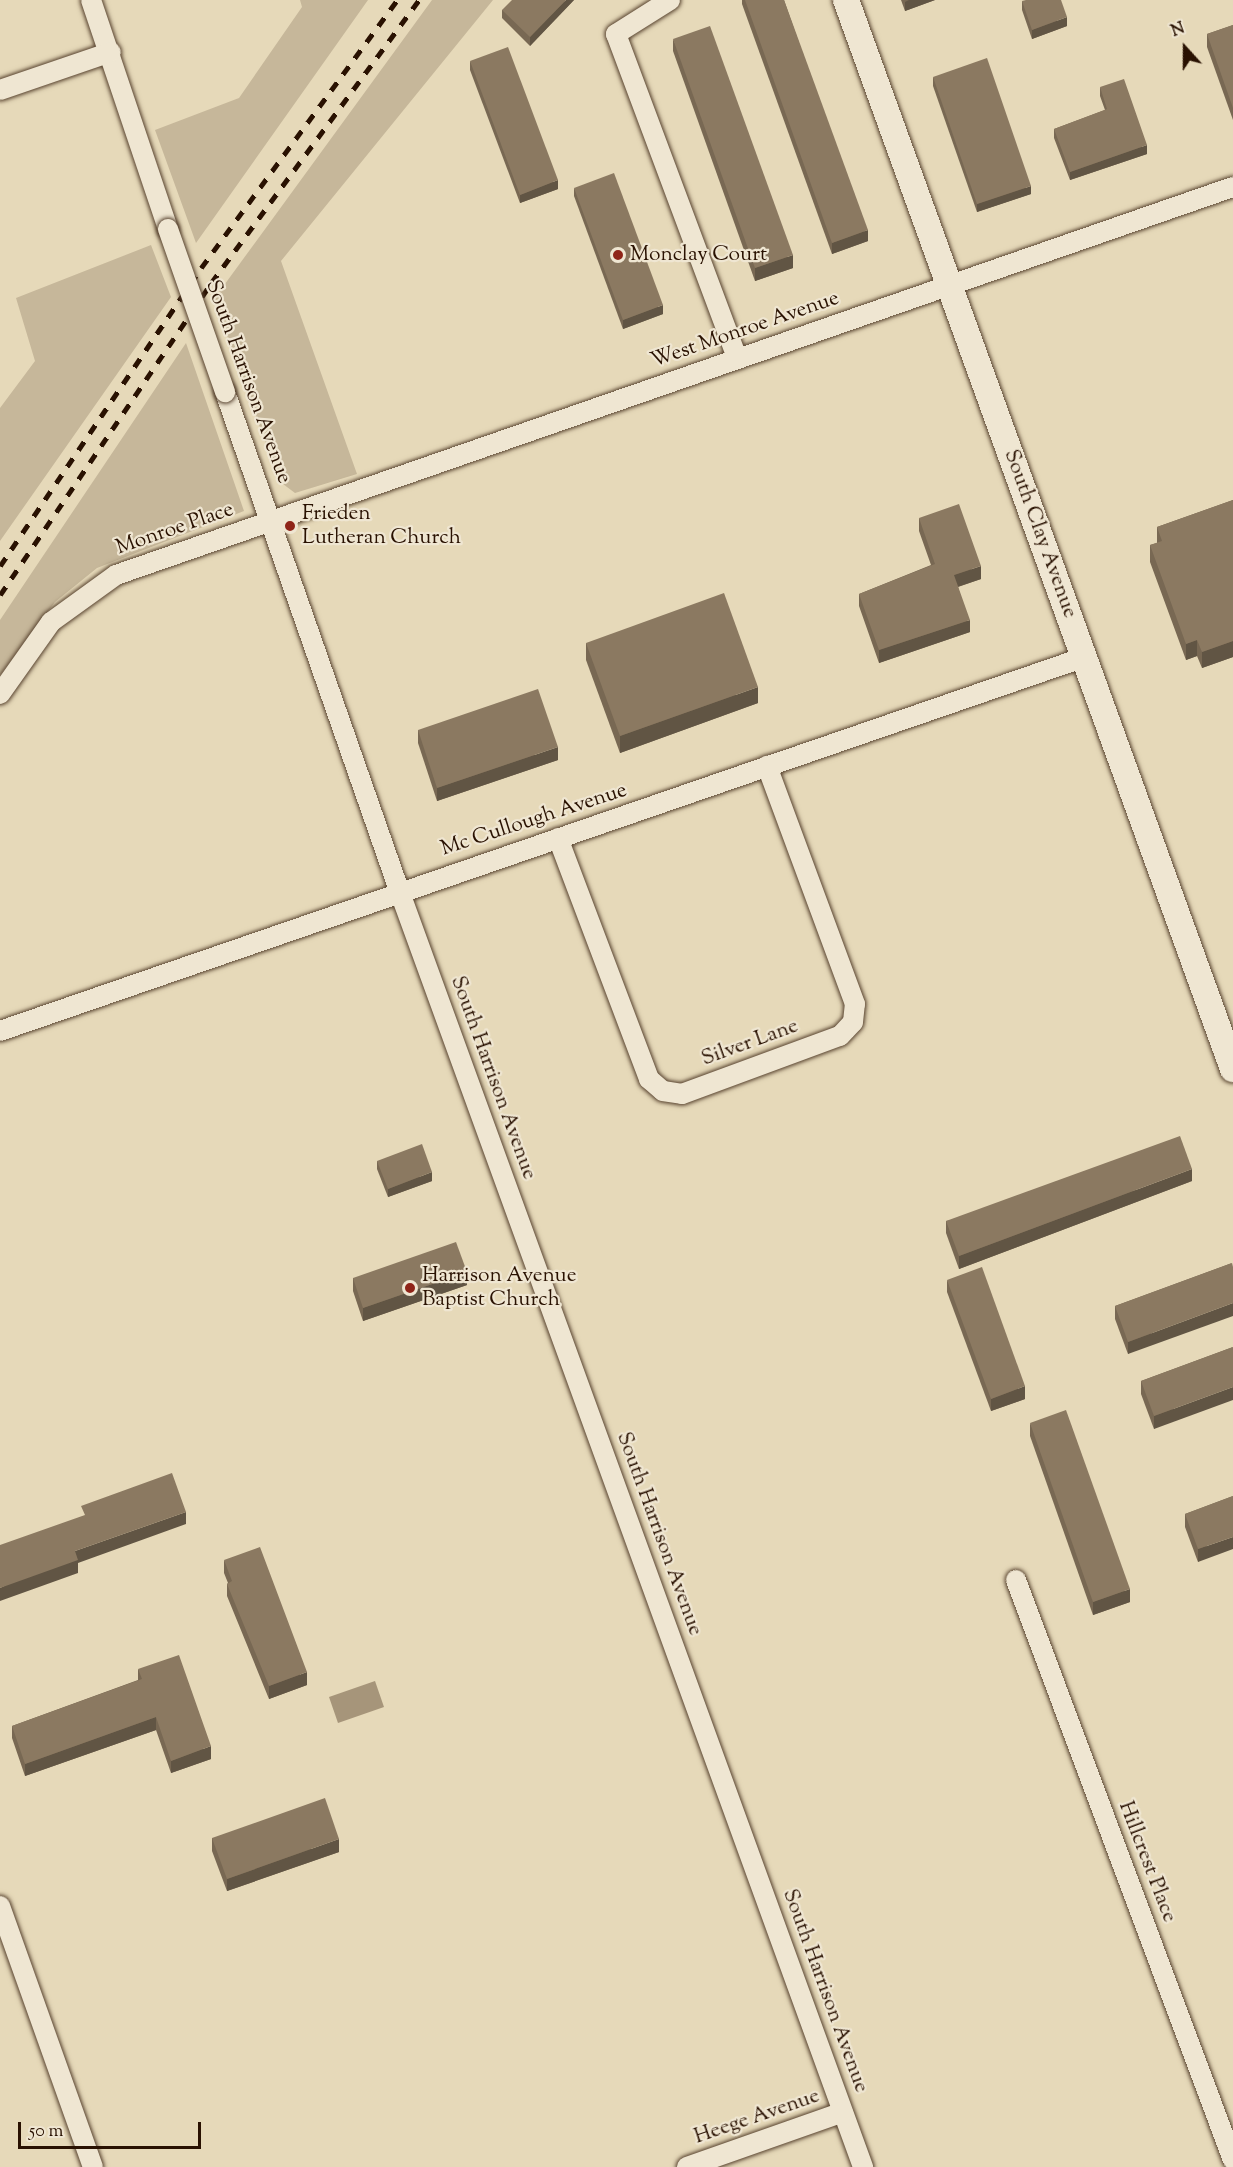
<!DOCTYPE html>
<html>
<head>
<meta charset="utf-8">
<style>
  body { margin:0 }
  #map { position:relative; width:1233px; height:2167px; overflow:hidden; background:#e6d9b9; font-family:"Sorts Mill Goudy",serif }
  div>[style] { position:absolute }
  .green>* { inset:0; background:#c6b79a }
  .water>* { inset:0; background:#a6957a }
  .roads { filter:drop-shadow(0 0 2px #58432f) drop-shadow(0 0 2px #58432f) }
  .minor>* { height:20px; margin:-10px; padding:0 10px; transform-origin:10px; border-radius:10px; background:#efe6d2 }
  .tertiary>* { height:26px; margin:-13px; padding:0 13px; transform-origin:13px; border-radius:13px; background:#efe6d2 }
  .rail>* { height:4.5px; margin-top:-2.25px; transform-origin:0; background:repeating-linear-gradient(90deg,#291101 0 10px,transparent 0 20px) }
  .bridges { filter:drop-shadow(0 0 2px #58432f) drop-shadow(0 0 2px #58432f) }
  .minor-bridge>* { height:20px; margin:-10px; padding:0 10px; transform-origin:10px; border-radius:10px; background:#efe6d2 }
  .wall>* { inset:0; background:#786853 }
  .shaded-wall>* { inset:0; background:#615544 }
  .building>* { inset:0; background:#8b7961 }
  .dots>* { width:16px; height:16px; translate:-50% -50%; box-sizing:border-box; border:3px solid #efe6d2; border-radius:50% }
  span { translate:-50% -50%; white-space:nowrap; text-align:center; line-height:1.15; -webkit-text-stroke:4.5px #efe6d2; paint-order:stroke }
  .poi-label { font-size:21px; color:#291101 }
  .left { translate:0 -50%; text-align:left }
  .street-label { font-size:21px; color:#291101 }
  .north { position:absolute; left:1155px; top:18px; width:60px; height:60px; -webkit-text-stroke:4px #efe6d2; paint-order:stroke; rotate:339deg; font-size:16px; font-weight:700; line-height:24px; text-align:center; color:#291101 }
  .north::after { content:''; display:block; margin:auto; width:21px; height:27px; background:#291101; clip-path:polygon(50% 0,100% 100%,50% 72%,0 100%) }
  .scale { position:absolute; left:18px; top:2122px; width:183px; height:27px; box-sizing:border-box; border:3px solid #291101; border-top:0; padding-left:8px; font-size:18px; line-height:21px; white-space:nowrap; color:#291101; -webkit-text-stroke:4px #efe6d2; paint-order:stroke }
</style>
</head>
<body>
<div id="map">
  <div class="green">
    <div style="clip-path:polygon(300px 0,368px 0,196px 243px,155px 130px,239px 98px,302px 7px)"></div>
    <div style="clip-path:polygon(432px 0,493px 0,281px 261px,357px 474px,295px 493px,279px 481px,214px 299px)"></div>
    <div style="clip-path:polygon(151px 245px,171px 297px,0 541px,0 408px,35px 361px,16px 298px)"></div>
    <div style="clip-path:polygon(186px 343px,244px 511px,97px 568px,55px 602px,0 675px,0 620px)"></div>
  </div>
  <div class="water">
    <div style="clip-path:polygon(375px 1681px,384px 1707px,338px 1723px,329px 1697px)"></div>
  </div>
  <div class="roads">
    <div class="minor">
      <div style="left:91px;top:0;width:242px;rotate:71.4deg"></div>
      <div style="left:670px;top:0;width:64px;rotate:147.8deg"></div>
      <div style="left:616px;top:34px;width:345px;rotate:69.5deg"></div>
      <div style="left:0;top:90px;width:117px;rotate:-18.9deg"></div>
      <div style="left:225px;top:392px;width:528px;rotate:70.74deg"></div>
      <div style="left:399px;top:890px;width:1359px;rotate:70.03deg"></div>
      <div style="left:0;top:694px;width:88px;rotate:-54.7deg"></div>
      <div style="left:51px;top:622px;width:80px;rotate:-35.9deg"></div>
      <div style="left:116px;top:575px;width:1182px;rotate:-19.16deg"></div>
      <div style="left:558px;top:838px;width:258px;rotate:69.3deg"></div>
      <div style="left:649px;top:1079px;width:18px;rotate:41deg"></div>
      <div style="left:663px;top:1091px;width:19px;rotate:9deg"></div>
      <div style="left:682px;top:1094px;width:168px;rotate:-20.2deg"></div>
      <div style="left:840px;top:1036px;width:19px;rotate:-47deg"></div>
      <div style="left:853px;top:1022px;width:18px;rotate:-84deg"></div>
      <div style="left:855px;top:1004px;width:254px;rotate:-110.3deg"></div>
      <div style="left:0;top:1031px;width:1148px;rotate:-19.02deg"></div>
      <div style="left:1016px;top:1580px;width:619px;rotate:69.49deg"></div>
      <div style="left:0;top:1906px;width:277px;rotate:70.4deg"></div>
      <div style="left:687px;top:2167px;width:165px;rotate:-19.4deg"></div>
    </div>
    <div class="tertiary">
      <div style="left:846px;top:0;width:1137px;rotate:70.1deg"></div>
    </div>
  </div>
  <div class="rail">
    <div style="left:0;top:566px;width:359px;rotate:-56deg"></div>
    <div style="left:201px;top:268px;width:332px;rotate:-53.8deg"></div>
    <div style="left:0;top:595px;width:377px;rotate:-55.9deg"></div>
    <div style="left:211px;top:283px;width:351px;rotate:-53.7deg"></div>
  </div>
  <div class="bridges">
    <div class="minor-bridge">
      <div style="left:168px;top:229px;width:173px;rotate:70.7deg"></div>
    </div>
  </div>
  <div class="wall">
    <div style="clip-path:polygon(574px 0,530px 46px,502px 18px,502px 10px)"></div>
    <div style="clip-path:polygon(742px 0,784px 0,868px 241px,832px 254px,742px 4px)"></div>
    <div style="clip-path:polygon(901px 0,935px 0,905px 11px)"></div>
    <div style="clip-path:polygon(1022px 1px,1067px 26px,1032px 39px,1022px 10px)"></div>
    <div style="clip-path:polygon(1233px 25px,1233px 120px,1207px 47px,1207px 34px)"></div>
    <div style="clip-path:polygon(673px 39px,793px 268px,755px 281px,673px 51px)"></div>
    <div style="clip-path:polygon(470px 61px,558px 189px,520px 203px,470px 70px)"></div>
    <div style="clip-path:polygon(933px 77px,1031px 194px,977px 212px,933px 86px)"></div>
    <div style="clip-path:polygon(1100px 87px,1147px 154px,1070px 180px,1054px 138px,1054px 129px,1105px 110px,1100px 96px)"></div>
    <div style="clip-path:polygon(574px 188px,663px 314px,623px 329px,574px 196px)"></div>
    <div style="clip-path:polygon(1233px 500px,1233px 657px,1202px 668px,1197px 656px,1186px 660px,1150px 562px,1150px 545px,1157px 543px,1157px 527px)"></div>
    <div style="clip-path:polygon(919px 518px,981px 579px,958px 587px,970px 632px,879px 663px,859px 606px,859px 594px,931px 565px,919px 531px)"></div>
    <div style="clip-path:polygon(586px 643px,758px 703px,620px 753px,586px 660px)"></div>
    <div style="clip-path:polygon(418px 730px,558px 760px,437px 801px,418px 743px)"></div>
    <div style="clip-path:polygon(377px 1161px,432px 1181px,388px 1197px,377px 1169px)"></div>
    <div style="clip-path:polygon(1192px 1181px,959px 1269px,946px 1233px,946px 1221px)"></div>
    <div style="clip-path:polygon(1232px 1263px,1128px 1354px,1115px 1319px,1115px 1306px)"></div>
    <div style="clip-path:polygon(353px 1278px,467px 1285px,363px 1321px,353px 1291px)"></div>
    <div style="clip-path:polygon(947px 1280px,1025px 1399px,991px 1411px,947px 1292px)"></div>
    <div style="clip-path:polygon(1233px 1347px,1154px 1429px,1141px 1394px,1141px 1381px)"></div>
    <div style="clip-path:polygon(1030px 1423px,1130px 1602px,1093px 1615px,1030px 1436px)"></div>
    <div style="clip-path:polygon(1233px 1496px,1198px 1562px,1185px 1527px,1185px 1514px)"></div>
    <div style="clip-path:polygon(224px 1560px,307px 1685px,269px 1699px,227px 1596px,227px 1584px,228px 1583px,224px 1573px)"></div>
    <div style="clip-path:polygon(138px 1669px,211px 1759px,171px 1773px,156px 1730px,25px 1776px,12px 1738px,12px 1726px,138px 1680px)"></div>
    <div style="clip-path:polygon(212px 1838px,339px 1852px,227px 1891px,212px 1851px)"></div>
  </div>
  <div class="shaded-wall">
    <div style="clip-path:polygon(566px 0,574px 0,530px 46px,530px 37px)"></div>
    <div style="clip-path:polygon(909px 0,935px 0,905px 11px,905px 2px)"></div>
    <div style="clip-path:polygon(1067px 17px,1067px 26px,1032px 39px,1032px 30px)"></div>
    <div style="clip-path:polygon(1147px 145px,1147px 154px,1070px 180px,1070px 172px)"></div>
    <div style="clip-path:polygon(558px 180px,558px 189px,520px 203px,520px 195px)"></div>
    <div style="clip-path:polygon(1031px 186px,1031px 194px,977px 212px,977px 204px)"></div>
    <div style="clip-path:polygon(868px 230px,868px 241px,832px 254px,832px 243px)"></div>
    <div style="clip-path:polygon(793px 255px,793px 268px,755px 281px,755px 268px)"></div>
    <div style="clip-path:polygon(663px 305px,663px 314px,623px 329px,623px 320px)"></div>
    <div style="clip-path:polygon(981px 566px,981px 579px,954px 588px,954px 575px)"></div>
    <div style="clip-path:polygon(970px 620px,970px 632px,879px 663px,879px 650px)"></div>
    <div style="clip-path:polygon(1197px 640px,1197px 656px,1186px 660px,1186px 644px)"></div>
    <div style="clip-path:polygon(1233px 641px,1233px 657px,1202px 668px,1202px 652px)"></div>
    <div style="clip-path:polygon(758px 687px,758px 703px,620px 753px,620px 736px)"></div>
    <div style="clip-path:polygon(558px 747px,558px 760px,437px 801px,437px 788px)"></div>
    <div style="clip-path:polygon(1192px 1169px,1192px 1181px,959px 1269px,959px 1256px)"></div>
    <div style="clip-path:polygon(432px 1172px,432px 1181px,388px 1197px,388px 1189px)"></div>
    <div style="clip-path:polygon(467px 1272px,467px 1285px,363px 1321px,363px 1308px)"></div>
    <div style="clip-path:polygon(1233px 1303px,1233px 1316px,1128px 1354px,1128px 1342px)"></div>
    <div style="clip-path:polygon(1025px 1386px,1025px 1399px,991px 1411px,991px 1399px)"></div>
    <div style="clip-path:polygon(1233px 1387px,1233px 1400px,1154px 1429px,1154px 1416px)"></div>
    <div style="clip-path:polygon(186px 1512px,186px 1524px,78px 1563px,78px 1573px,0 1601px,0 1588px,75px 1551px)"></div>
    <div style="clip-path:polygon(1233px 1537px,1233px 1549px,1198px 1562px,1198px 1549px)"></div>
    <div style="clip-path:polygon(1130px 1589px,1130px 1602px,1093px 1615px,1093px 1602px)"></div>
    <div style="clip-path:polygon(307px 1672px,307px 1685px,269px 1699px,269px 1686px)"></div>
    <div style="clip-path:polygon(156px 1717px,156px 1730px,25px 1776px,25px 1764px)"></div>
    <div style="clip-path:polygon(211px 1746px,211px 1759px,171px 1773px,171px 1761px)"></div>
    <div style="clip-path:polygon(339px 1839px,339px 1852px,227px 1891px,227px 1879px)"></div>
  </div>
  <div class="building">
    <div style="clip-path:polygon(512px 0,566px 0,530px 37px,502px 10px)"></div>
    <div style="clip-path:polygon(745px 0,784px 0,868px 230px,832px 243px)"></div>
    <div style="clip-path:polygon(1026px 0,1061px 0,1067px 17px,1032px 30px,1022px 1px)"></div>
    <div style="clip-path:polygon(1233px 25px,1233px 108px,1207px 34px)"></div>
    <div style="clip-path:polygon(710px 26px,793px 255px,755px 268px,673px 39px)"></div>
    <div style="clip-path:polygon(508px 47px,558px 180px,520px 195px,470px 61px)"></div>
    <div style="clip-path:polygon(987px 58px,1031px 186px,977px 204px,933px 77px)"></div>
    <div style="clip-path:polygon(1124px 79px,1147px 145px,1070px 172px,1054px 129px,1107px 109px,1100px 87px)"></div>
    <div style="clip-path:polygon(614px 173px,663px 305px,623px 320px,574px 188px)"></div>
    <div style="clip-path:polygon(1233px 500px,1233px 641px,1202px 652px,1197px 640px,1186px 644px,1150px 545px,1162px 541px,1157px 527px)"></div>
    <div style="clip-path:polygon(959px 504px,981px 566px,954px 575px,970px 620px,879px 650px,859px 594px,935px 564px,919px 518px)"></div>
    <div style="clip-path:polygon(724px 593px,758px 687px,620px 736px,586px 643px)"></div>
    <div style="clip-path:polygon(538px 689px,558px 747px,437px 788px,418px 730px)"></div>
    <div style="clip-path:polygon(1180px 1136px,1192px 1169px,959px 1256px,946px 1221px)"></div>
    <div style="clip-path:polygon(422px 1144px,432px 1172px,388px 1189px,377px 1161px)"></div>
    <div style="clip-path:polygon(456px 1242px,467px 1272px,363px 1308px,353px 1278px)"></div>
    <div style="clip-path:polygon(1232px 1263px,1233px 1267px,1233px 1303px,1128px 1342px,1115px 1306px)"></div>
    <div style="clip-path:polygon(982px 1267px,1025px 1386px,991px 1399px,947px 1280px)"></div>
    <div style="clip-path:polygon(1233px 1347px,1233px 1387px,1154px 1416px,1141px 1381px)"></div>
    <div style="clip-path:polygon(1066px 1410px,1130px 1589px,1093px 1602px,1030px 1423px)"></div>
    <div style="clip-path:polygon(172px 1473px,186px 1512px,75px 1551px,78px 1560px,0 1588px,0 1545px,85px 1515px,81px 1506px)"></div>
    <div style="clip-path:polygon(1233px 1496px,1233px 1537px,1198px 1549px,1185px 1514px)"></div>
    <div style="clip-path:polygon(260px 1547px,307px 1672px,269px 1686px,227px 1584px,232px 1581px,224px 1560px)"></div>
    <div style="clip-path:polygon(179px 1655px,211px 1746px,171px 1761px,156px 1717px,25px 1764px,12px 1726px,142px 1679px,138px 1669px)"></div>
    <div style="clip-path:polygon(325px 1798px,339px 1839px,227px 1879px,212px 1838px)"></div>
  </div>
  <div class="dots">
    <div style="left:618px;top:255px;background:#8f2418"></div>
    <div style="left:290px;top:526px;background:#8f2418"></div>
    <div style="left:410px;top:1288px;background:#8f2418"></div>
  </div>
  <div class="poi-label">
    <span class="left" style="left:630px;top:255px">Monclay Court</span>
    <span class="left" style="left:302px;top:526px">Frieden<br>Lutheran Church</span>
    <span class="left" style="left:422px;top:1288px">Harrison Avenue<br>Baptist Church</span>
  </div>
  <div class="street-label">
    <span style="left:745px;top:330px;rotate:-19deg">West Monroe Avenue</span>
    <span style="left:248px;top:382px;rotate:70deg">South Harrison Avenue</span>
    <span style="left:175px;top:529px;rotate:-19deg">Monroe Place</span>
    <span style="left:1040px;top:534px;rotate:70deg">South Clay Avenue</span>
    <span style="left:534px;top:820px;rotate:-18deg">Mc Cullough Avenue</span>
    <span style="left:750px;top:1043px;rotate:-20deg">Silver Lane</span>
    <span style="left:493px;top:1078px;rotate:70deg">South Harrison Avenue</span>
    <span style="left:659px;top:1534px;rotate:70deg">South Harrison Avenue</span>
    <span style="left:1147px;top:1862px;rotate:69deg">Hillcrest Place</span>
    <span style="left:825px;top:1991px;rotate:70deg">South Harrison Avenue</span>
    <span style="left:757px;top:2117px;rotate:-19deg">Heege Avenue</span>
  </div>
  <div class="north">N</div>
  <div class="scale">50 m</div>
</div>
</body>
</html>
